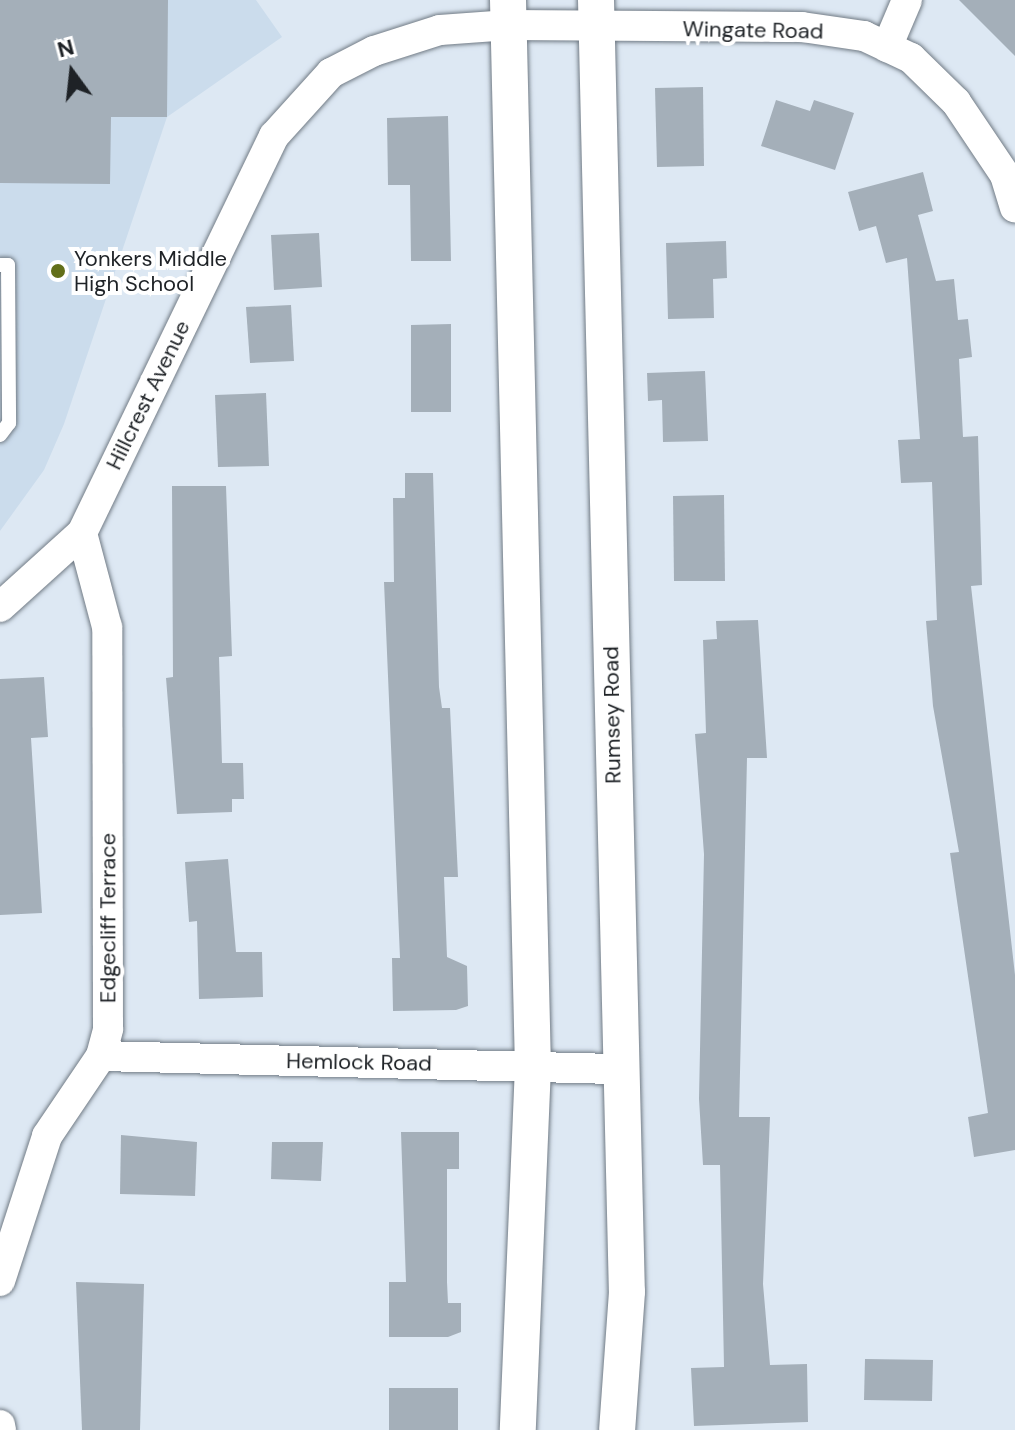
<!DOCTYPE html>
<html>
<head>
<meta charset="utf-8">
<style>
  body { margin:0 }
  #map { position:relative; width:1015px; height:1430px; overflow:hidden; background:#dde8f3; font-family:"DM Sans",sans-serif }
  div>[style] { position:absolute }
  .built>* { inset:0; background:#cbdcec }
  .building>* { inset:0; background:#a4afb9 }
  .roads { filter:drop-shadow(0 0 2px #717b85) drop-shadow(0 0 2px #717b85) }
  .service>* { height:14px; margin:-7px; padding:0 7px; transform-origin:7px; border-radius:7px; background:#fff }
  .minor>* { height:30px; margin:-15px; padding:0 15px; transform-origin:15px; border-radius:15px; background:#fff }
  .tertiary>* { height:36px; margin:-18px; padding:0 18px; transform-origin:18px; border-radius:18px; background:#fff }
  .dots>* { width:22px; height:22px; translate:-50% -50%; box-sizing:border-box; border:4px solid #fff; border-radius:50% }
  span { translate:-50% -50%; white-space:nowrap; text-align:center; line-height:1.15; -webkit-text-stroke:8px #fff; paint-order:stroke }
  .street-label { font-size:22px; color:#1e2226 }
  .poi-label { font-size:22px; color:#1e2226 }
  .left { translate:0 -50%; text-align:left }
  .north { position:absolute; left:32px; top:32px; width:80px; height:80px; -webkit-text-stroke:6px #fff; paint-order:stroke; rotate:345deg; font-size:22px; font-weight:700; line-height:32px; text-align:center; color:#1e2226 }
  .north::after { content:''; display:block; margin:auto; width:28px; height:36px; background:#1e2226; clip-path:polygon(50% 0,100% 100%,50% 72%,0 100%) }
</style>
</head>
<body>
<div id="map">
  <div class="built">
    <div style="clip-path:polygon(0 0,256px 0,282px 37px,167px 117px,64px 424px,44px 470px,0 531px)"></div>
  </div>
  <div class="building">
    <div style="clip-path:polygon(0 0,168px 0,167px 117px,111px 117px,110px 184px,0 183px)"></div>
    <div style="clip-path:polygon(959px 0,1015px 0,1015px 56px)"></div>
    <div style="clip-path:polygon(703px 87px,704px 166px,657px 167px,655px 88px)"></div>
    <div style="clip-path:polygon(776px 100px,810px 111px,814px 100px,854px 113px,835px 170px,761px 146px)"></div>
    <div style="clip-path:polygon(448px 116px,451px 261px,411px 261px,410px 185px,388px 185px,387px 118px)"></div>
    <div style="clip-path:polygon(923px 172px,933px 211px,918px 215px,936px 281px,954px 279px,958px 320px,968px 319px,972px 357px,959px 359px,963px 437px,978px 436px,982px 585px,971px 586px,1015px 975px,1015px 1150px,974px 1157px,968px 1117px,988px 1113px,950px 853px,959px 852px,933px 706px,926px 621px,937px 620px,932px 482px,901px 483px,898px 440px,920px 439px,907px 258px,886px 263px,876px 226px,859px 231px,848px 192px)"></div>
    <div style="clip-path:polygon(319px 233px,322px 287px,274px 290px,271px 235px)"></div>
    <div style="clip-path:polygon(726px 241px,727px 278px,713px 279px,714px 318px,668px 319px,666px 243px)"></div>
    <div style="clip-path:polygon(291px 305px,294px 361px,250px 363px,246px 307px)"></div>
    <div style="clip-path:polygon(451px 324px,451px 412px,411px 412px,411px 325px)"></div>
    <div style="clip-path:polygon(705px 371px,708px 441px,663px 442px,662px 400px,648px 401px,647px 373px)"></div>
    <div style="clip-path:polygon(266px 393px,269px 466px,218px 467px,215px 395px)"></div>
    <div style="clip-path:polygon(405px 473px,433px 473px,439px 687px,442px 708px,450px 708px,458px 877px,444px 877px,447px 957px,467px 966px,468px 1006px,456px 1010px,393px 1011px,392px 958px,400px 958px,384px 582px,394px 582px,393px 498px,405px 498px)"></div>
    <div style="clip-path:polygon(172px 486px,226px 486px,232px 656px,219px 657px,222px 763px,243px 763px,244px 799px,232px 799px,232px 812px,177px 814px,166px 678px,173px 677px)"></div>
    <div style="clip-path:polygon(724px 495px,725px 581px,674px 581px,673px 496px)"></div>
    <div style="clip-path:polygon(758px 620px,767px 758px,747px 758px,739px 1117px,770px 1117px,763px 1284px,770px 1365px,807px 1364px,808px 1422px,694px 1426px,691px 1368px,724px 1367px,720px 1165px,703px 1165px,699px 1099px,704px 854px,695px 734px,706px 733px,703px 640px,717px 639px,716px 621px)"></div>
    <div style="clip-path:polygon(44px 677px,48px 737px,31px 738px,42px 913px,0 915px,0 679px)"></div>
    <div style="clip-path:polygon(228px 859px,236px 952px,262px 952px,263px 997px,199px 999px,197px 921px,189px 922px,185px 862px)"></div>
    <div style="clip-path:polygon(401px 1132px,459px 1132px,459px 1169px,447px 1169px,447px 1282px,448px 1303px,461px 1303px,461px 1332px,448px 1337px,389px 1337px,389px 1282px,406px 1282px)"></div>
    <div style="clip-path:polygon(121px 1135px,197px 1142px,195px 1196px,120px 1194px)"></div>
    <div style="clip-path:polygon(272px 1142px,323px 1142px,321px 1181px,271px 1179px)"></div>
    <div style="clip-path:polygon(76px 1282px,144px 1284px,140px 1430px,82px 1430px)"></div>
    <div style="clip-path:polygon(865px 1359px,933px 1360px,932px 1401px,864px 1400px)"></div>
    <div style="clip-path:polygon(389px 1388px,458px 1388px,458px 1430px,389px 1430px)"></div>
  </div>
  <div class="roads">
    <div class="service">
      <div style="left:0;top:265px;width:8px"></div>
      <div style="left:8px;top:265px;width:158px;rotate:89.6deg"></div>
      <div style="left:9px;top:423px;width:15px;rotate:127deg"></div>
    </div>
    <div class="minor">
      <div style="left:887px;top:47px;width:51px;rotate:-66.9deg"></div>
      <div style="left:0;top:607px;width:110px;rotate:-42.1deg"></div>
      <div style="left:82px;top:533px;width:441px;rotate:-64.2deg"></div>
      <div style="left:274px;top:136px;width:85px;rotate:-47.9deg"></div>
      <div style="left:331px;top:73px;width:48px;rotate:-27.1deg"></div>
      <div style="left:374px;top:51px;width:69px;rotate:-17.7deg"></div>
      <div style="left:440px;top:30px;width:69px;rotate:-4.1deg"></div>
      <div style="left:509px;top:25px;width:293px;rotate:0.4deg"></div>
      <div style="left:802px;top:27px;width:63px;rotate:8.3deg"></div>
      <div style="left:864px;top:36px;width:52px;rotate:25.1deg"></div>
      <div style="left:911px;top:58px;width:63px;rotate:44.4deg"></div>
      <div style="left:956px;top:102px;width:88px;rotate:56.1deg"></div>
      <div style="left:1005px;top:175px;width:34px;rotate:73deg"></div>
      <div style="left:101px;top:1056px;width:515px;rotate:1.45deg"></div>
      <div style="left:0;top:1281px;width:152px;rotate:-72deg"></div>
      <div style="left:47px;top:1136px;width:97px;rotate:-56deg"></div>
      <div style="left:101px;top:1056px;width:28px;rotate:-75deg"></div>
      <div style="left:108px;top:1029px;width:402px;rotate:-90.1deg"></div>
      <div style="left:107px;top:627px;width:97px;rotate:-104.9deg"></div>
      <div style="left:0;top:1425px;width:5px;rotate:79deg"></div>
    </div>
    <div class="tertiary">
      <div style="left:508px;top:0;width:1066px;rotate:88.66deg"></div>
      <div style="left:533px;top:1066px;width:364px;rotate:92.4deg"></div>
      <div style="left:596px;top:0;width:1292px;rotate:88.63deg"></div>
      <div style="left:627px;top:1292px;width:138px;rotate:94.1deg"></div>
    </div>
  </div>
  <div class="dots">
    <div style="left:58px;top:271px;background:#626f19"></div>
  </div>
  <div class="street-label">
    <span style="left:753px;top:30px;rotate:1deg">Wingate Road</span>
    <span style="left:148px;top:395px;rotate:-64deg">Hillcrest Avenue</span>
    <span style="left:612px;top:715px;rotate:-91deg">Rumsey Road</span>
    <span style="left:108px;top:918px;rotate:-90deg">Edgecliff Terrace</span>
    <span style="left:359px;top:1062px;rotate:1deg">Hemlock Road</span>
  </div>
  <div class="poi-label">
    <span class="left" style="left:74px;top:271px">Yonkers Middle<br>High School</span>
  </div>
  <div class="north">N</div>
</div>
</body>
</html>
